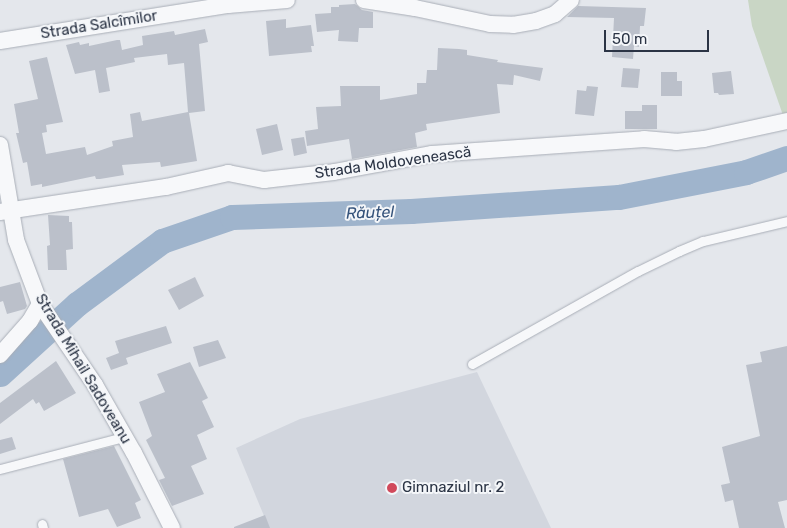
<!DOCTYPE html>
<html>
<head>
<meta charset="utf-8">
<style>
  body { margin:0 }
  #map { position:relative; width:787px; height:528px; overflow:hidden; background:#e4e7ec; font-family:Rubik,sans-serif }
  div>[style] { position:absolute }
  .built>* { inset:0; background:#d2d6de }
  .green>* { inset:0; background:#c9d6c5 }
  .river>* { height:25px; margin:-12.5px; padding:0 12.5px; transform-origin:12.5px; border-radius:12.5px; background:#9fb4cc }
  .building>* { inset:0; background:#bbc0ca }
  .roads { filter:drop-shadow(0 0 1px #a9aeb7) drop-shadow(0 0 1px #a9aeb7) }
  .service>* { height:9px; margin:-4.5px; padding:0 4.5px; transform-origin:4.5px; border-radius:4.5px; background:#f7f8fa }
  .minor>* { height:16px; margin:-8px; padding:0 8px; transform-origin:8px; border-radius:8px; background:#f7f8fa }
  .dots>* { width:14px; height:14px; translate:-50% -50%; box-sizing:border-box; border:2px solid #f4f6f9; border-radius:50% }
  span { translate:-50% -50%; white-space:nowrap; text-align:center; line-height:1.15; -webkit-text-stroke:4px #f4f6f9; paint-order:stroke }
  .street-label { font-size:15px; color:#2b3445 }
  .poi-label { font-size:15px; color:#2b3445 }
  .left { translate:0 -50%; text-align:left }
  .water-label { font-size:16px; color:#34527a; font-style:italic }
  .scale { position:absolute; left:604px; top:30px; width:105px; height:22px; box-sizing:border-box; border:2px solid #2b3445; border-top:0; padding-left:6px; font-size:15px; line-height:18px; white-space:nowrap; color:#2b3445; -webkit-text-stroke:4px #f4f6f9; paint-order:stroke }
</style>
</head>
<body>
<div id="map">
  <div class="built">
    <div style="clip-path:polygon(477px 372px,551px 528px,269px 528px,236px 448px,300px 419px)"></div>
  </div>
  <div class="green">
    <div style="clip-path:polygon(748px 0,787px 0,787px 120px,785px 121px,752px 26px)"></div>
  </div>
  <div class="river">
    <div style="left:0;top:374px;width:104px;rotate:-42.3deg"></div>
    <div style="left:77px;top:304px;width:106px;rotate:-36.5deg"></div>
    <div style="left:162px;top:241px;width:74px;rotate:-18.9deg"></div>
    <div style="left:232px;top:217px;width:179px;rotate:-1.9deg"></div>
    <div style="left:411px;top:211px;width:208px;rotate:-3.9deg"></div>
    <div style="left:619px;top:197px;width:129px;rotate:-11.1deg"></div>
    <div style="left:746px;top:172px;width:43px;rotate:-18.9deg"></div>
  </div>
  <div class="building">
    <div style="clip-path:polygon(355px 4px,362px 10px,373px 12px,373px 28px,359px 28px,358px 42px,338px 41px,339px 30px,317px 32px,315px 14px,331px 13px,331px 7px,339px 7px,339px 5px)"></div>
    <div style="clip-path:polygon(578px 6px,646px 8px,644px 26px,640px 26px,639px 47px,634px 46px,633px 59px,612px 57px,614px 18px,567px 17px)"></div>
    <div style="clip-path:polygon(286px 19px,286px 28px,311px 25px,314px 46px,311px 46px,312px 52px,269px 56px,266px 21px)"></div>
    <div style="clip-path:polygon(205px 29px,208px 42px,199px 44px,205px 111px,189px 113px,197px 161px,161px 167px,160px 162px,122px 165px,124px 175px,100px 179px,96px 179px,95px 176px,42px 187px,42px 184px,31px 186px,27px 162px,23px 163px,16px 133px,19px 133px,14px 104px,38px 99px,29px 61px,47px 57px,63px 122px,46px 125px,47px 132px,42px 133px,46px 154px,85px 147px,87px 155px,113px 146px,112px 141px,133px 137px,130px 114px,140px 112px,142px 121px,188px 112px,184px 63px,168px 65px,167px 54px,134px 58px,135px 62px,106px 68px,110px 91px,99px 93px,95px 70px,75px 74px,66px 45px,79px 42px,80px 45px,89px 43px,89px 46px,117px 40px,120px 40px,122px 50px,143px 45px,142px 36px,174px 31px,175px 35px)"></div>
    <div style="clip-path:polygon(438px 48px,459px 49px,467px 50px,467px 55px,498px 60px,497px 62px,543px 68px,540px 81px,514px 75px,513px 85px,497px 84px,500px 113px,426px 124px,427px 130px,415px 133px,417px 147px,352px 159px,349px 139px,307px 146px,305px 131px,318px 129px,316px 107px,341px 106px,340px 86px,380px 86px,380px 100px,417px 94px,417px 83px,426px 83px,427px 70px,437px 70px)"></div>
    <div style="clip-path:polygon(623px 68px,640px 69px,638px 88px,621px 87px)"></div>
    <div style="clip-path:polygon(731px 71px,734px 94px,719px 95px,718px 93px,714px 93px,712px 73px)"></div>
    <div style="clip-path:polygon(661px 72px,677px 72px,677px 81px,682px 81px,682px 96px,661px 96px)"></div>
    <div style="clip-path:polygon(587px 86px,598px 87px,594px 116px,575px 114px,577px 90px,586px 91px)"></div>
    <div style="clip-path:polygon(642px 105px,657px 105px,657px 129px,625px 129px,625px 111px,642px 111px)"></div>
    <div style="clip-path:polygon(277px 124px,283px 150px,262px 155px,256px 129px)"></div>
    <div style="clip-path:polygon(304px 137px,307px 153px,294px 156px,291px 139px)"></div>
    <div style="clip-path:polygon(48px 215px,69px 216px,69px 222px,72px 222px,73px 249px,66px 250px,67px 270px,48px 270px,47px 246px,50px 245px)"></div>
    <div style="clip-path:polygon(195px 277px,204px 296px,179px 310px,168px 290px)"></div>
    <div style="clip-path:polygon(20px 282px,27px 306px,25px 309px,7px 314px,3px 301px,0 302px,0 287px)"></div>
    <div style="clip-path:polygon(166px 326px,172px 343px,126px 358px,128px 364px,111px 370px,106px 358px,119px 353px,115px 341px)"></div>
    <div style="clip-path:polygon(218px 340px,226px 358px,199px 367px,193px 347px)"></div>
    <div style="clip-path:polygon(787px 346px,787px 500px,778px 502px,785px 528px,739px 528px,733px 500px,725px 502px,721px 485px,730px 483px,722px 447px,760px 436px,746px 365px,762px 362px,760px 352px)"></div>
    <div style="clip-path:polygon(56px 361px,76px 393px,44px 411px,39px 402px,36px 404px,33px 399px,0 424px,0 403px)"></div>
    <div style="clip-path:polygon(190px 362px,208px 398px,202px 401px,214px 427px,197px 435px,207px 459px,191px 466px,204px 494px,172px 506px,159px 480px,165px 478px,146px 440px,152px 436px,139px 402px,165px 392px,157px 374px)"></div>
    <div style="clip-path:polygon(12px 437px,16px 449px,0 454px,0 440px)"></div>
    <div style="clip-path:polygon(114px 446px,141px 500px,135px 503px,141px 518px,117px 527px,108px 509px,79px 517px,63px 459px)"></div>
    <div style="clip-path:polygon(265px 515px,270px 528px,234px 528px,234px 527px)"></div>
  </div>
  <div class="roads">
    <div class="service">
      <div style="left:472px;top:364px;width:190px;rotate:-29.3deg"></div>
      <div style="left:638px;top:271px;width:46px;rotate:-26deg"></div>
      <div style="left:679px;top:251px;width:26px;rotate:-23deg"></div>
      <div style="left:703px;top:241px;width:86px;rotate:-13.4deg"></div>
      <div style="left:0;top:469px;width:128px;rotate:-14.5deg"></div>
      <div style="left:42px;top:524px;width:4px;rotate:76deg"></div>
    </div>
    <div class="minor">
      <div style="left:364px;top:0;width:52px;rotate:8.9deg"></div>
      <div style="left:415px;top:8px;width:77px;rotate:12deg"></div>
      <div style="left:490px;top:24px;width:23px;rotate:2deg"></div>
      <div style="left:513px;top:25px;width:23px;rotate:-10deg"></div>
      <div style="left:536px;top:21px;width:20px;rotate:-20deg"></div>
      <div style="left:555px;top:14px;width:21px;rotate:-41deg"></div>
      <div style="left:0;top:41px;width:231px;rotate:-9deg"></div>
      <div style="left:228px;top:5px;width:59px;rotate:-4.8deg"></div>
      <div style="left:0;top:145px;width:96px;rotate:80.4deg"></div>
      <div style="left:16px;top:240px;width:68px;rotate:69.4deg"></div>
      <div style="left:40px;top:304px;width:98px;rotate:55.8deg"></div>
      <div style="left:95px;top:385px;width:78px;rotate:60.2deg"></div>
      <div style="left:134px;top:453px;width:84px;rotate:63.1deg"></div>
      <div style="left:0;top:212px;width:168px;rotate:-8.6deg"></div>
      <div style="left:166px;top:187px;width:64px;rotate:-12.7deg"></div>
      <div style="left:228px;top:173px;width:37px;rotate:11deg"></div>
      <div style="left:264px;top:180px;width:70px;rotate:-6.5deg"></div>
      <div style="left:334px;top:172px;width:100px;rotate:-10.4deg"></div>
      <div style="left:432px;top:154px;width:213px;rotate:-4deg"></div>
      <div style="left:644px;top:139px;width:32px;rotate:5deg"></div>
      <div style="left:676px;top:142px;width:28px;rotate:-6deg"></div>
      <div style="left:704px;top:139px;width:85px;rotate:-12.2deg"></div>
      <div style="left:0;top:355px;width:45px;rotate:-48.6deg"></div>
      <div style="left:30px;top:321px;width:20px;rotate:-60deg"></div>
    </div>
  </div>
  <div class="dots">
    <div style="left:392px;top:488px;background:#d1495b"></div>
  </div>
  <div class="street-label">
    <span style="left:99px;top:25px;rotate:-9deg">Strada Salcîmilor</span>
    <span style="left:393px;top:163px;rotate:-8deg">Strada Moldovenească</span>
    <span style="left:83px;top:369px;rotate:59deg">Strada Mihail Sadoveanu</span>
  </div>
  <div class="poi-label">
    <span class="left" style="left:402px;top:488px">Gimnaziul nr. 2</span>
  </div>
  <div class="water-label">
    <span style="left:370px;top:213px;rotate:-2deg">Răuțel</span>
  </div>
  <div class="scale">50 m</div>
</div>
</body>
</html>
